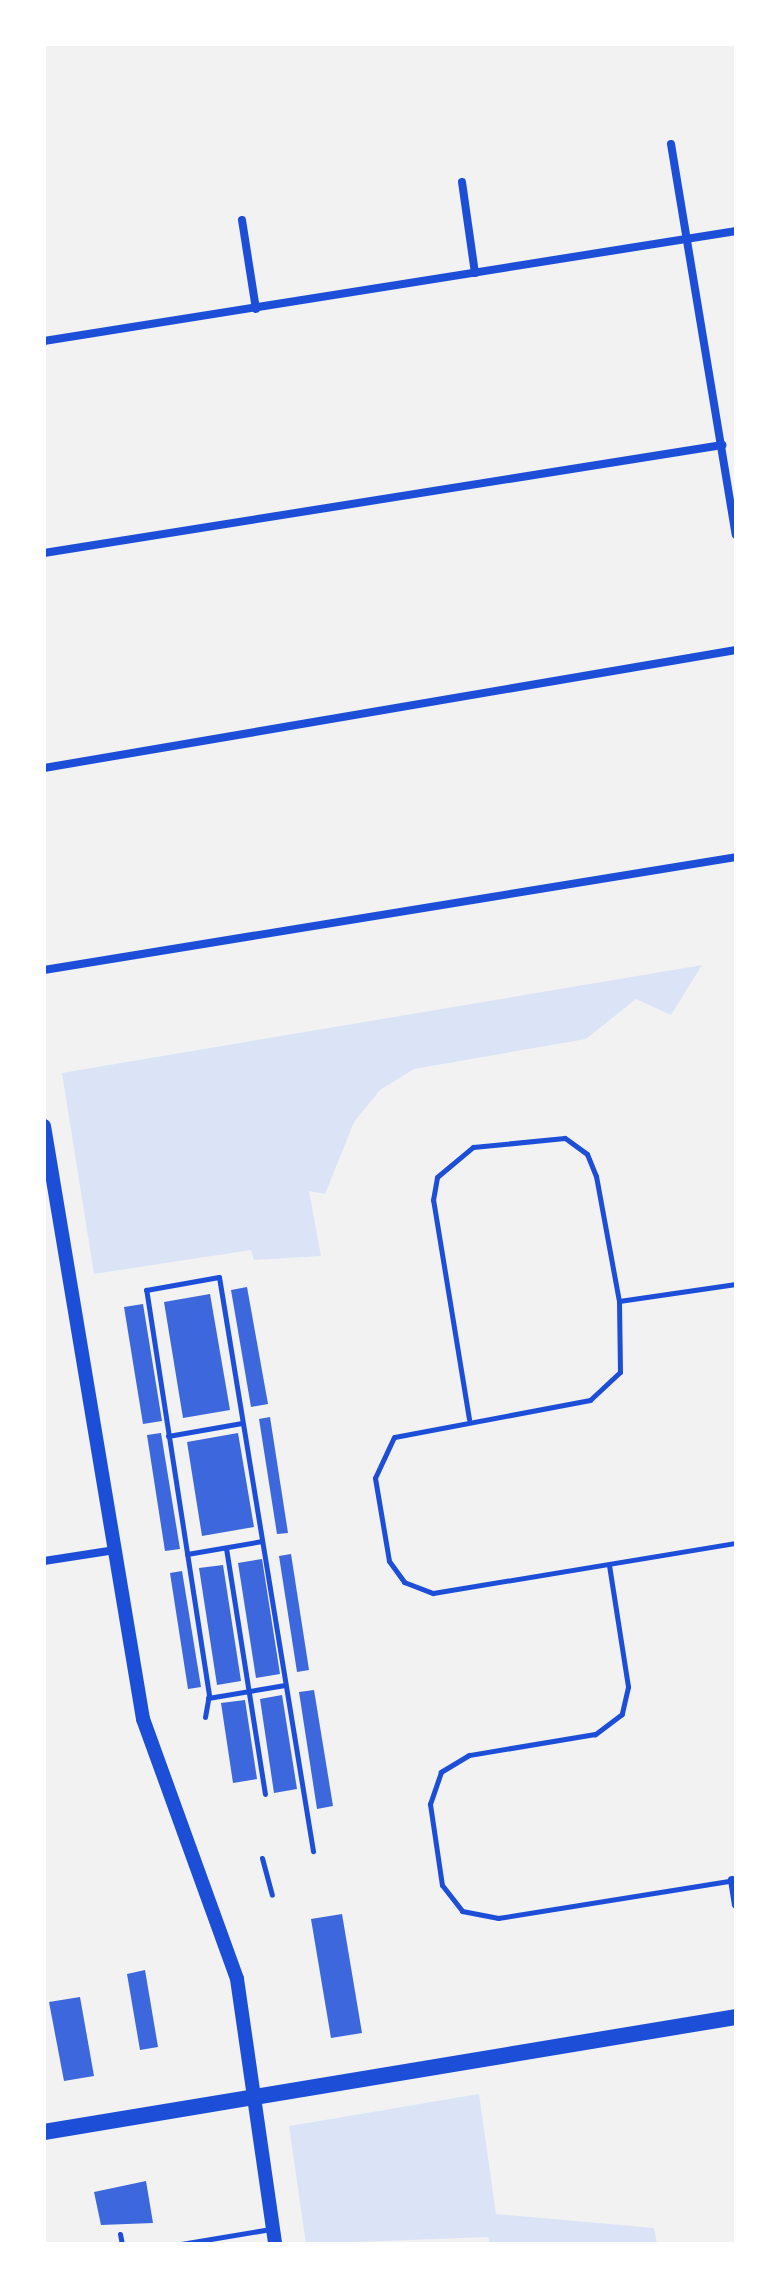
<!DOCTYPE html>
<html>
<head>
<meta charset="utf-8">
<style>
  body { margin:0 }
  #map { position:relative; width:780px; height:2288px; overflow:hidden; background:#f2f2f2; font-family:"Public Sans",sans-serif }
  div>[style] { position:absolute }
  .green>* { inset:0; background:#dbe4f7 }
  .building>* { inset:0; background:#3d67dc }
  .service>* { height:5px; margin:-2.5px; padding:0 2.5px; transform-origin:2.5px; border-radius:2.5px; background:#1d4ed8 }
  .minor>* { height:8px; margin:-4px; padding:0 4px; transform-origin:4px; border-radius:4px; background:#1d4ed8 }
  .tertiary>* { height:14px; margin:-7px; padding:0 7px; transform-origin:7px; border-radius:7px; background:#1d4ed8 }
  .secondary>* { height:16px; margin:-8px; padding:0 8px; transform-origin:8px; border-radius:8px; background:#1d4ed8 }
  span { translate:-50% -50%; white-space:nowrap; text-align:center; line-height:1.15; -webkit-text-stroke:6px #fff; paint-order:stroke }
  .frame { position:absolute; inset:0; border:46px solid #fff; pointer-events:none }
</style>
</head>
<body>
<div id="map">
  <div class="green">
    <div style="clip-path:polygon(702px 965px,671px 1015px,636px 999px,586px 1039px,414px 1069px,380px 1090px,354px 1122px,325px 1194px,309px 1191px,321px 1256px,254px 1260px,251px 1250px,94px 1274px,62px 1073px)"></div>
    <div style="clip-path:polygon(479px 2094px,496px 2214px,654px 2228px,657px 2244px,490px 2244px,488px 2237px,306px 2244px,289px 2126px)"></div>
  </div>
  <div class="building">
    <div style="clip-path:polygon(247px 1287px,268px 1404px,251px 1407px,231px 1290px)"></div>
    <div style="clip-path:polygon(210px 1294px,230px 1410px,183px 1418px,164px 1302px)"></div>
    <div style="clip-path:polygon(143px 1304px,162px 1421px,143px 1424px,124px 1307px)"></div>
    <div style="clip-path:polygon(270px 1417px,288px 1533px,277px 1534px,259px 1419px)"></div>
    <div style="clip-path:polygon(161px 1433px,180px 1549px,165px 1551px,147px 1435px)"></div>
    <div style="clip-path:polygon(238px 1433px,254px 1527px,202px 1536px,187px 1442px)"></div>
    <div style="clip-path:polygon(291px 1554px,309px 1670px,297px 1672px,279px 1556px)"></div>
    <div style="clip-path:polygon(262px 1559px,280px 1674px,256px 1678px,238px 1563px)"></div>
    <div style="clip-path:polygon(223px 1565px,241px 1681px,217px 1685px,199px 1568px)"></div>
    <div style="clip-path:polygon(182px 1571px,201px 1687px,188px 1689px,170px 1573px)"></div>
    <div style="clip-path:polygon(314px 1690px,333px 1806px,317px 1809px,299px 1692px)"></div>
    <div style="clip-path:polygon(282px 1695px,297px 1789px,274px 1793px,260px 1699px)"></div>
    <div style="clip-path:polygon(245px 1700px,257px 1779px,233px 1783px,221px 1703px)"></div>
    <div style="clip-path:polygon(342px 1914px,362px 2033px,331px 2038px,311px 1919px)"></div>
    <div style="clip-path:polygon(145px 1970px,158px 2047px,140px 2050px,127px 1974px)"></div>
    <div style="clip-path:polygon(80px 1997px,94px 2076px,64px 2081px,49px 2002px)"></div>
    <div style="clip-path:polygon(146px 2181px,153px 2223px,101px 2225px,94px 2192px)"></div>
  </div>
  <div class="service">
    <div style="left:619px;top:1301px;width:118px;rotate:-8.3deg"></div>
    <div style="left:469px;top:1419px;width:222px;rotate:-99.3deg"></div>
    <div style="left:433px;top:1200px;width:23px;rotate:-80deg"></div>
    <div style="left:437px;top:1177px;width:47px;rotate:-39.8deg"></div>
    <div style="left:473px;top:1147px;width:92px;rotate:-5.6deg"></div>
    <div style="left:565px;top:1138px;width:27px;rotate:36deg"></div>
    <div style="left:587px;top:1154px;width:24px;rotate:68deg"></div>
    <div style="left:596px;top:1176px;width:127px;rotate:79.6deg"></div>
    <div style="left:619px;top:1301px;width:71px;rotate:89.2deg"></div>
    <div style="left:620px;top:1372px;width:41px;rotate:137deg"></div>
    <div style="left:590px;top:1400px;width:199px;rotate:169.3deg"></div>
    <div style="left:394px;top:1437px;width:45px;rotate:114.9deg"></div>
    <div style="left:375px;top:1478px;width:84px;rotate:80.4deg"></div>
    <div style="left:389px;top:1561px;width:26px;rotate:54deg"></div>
    <div style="left:404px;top:1582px;width:31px;rotate:21deg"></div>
    <div style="left:433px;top:1593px;width:307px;rotate:-9.4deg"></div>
    <div style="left:168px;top:1436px;width:75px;rotate:-10deg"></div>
    <div style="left:226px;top:1548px;width:249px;rotate:81deg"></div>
    <div style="left:187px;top:1554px;width:76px;rotate:-9.8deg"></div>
    <div style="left:609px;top:1565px;width:123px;rotate:81.1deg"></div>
    <div style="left:628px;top:1687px;width:28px;rotate:103deg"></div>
    <div style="left:622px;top:1714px;width:34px;rotate:143deg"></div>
    <div style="left:595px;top:1734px;width:128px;rotate:170.5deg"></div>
    <div style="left:469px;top:1755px;width:33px;rotate:149deg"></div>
    <div style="left:441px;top:1772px;width:34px;rotate:109deg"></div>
    <div style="left:430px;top:1804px;width:82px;rotate:81.6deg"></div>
    <div style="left:442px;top:1885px;width:33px;rotate:52deg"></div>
    <div style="left:462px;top:1911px;width:37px;rotate:11deg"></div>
    <div style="left:498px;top:1918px;width:240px;rotate:-9.1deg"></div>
    <div style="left:208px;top:1698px;width:78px;rotate:-9.6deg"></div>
    <div style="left:205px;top:1717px;width:22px;rotate:-80deg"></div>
    <div style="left:209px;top:1695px;width:410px;rotate:-98.8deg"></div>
    <div style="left:146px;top:1290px;width:74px;rotate:-10.1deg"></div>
    <div style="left:219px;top:1277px;width:582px;rotate:80.7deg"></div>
    <div style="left:262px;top:1858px;width:38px;rotate:75deg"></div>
    <div style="left:120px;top:2234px;width:10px;rotate:79deg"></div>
    <div style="left:181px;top:2244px;width:91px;rotate:-9.5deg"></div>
  </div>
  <div class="minor">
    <div style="left:671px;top:144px;width:396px;rotate:80.6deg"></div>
    <div style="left:462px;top:182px;width:92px;rotate:81.9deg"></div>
    <div style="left:242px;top:220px;width:90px;rotate:81.1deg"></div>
    <div style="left:44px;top:341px;width:701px;rotate:-9.03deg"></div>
    <div style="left:44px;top:553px;width:687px;rotate:-9.05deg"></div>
    <div style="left:44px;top:768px;width:702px;rotate:-9.68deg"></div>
    <div style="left:44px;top:970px;width:701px;rotate:-9.27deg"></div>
    <div style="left:44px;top:1561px;width:72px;rotate:-8.8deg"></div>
    <div style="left:732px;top:1880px;width:25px;rotate:81deg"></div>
  </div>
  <div class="tertiary">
    <div style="left:44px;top:1126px;width:601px;rotate:80.52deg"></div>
    <div style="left:143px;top:1719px;width:276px;rotate:70.1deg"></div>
    <div style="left:237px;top:1979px;width:268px;rotate:81.8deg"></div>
  </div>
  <div class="secondary">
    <div style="left:44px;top:2132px;width:701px;rotate:-9.44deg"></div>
  </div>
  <div class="frame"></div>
</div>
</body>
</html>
